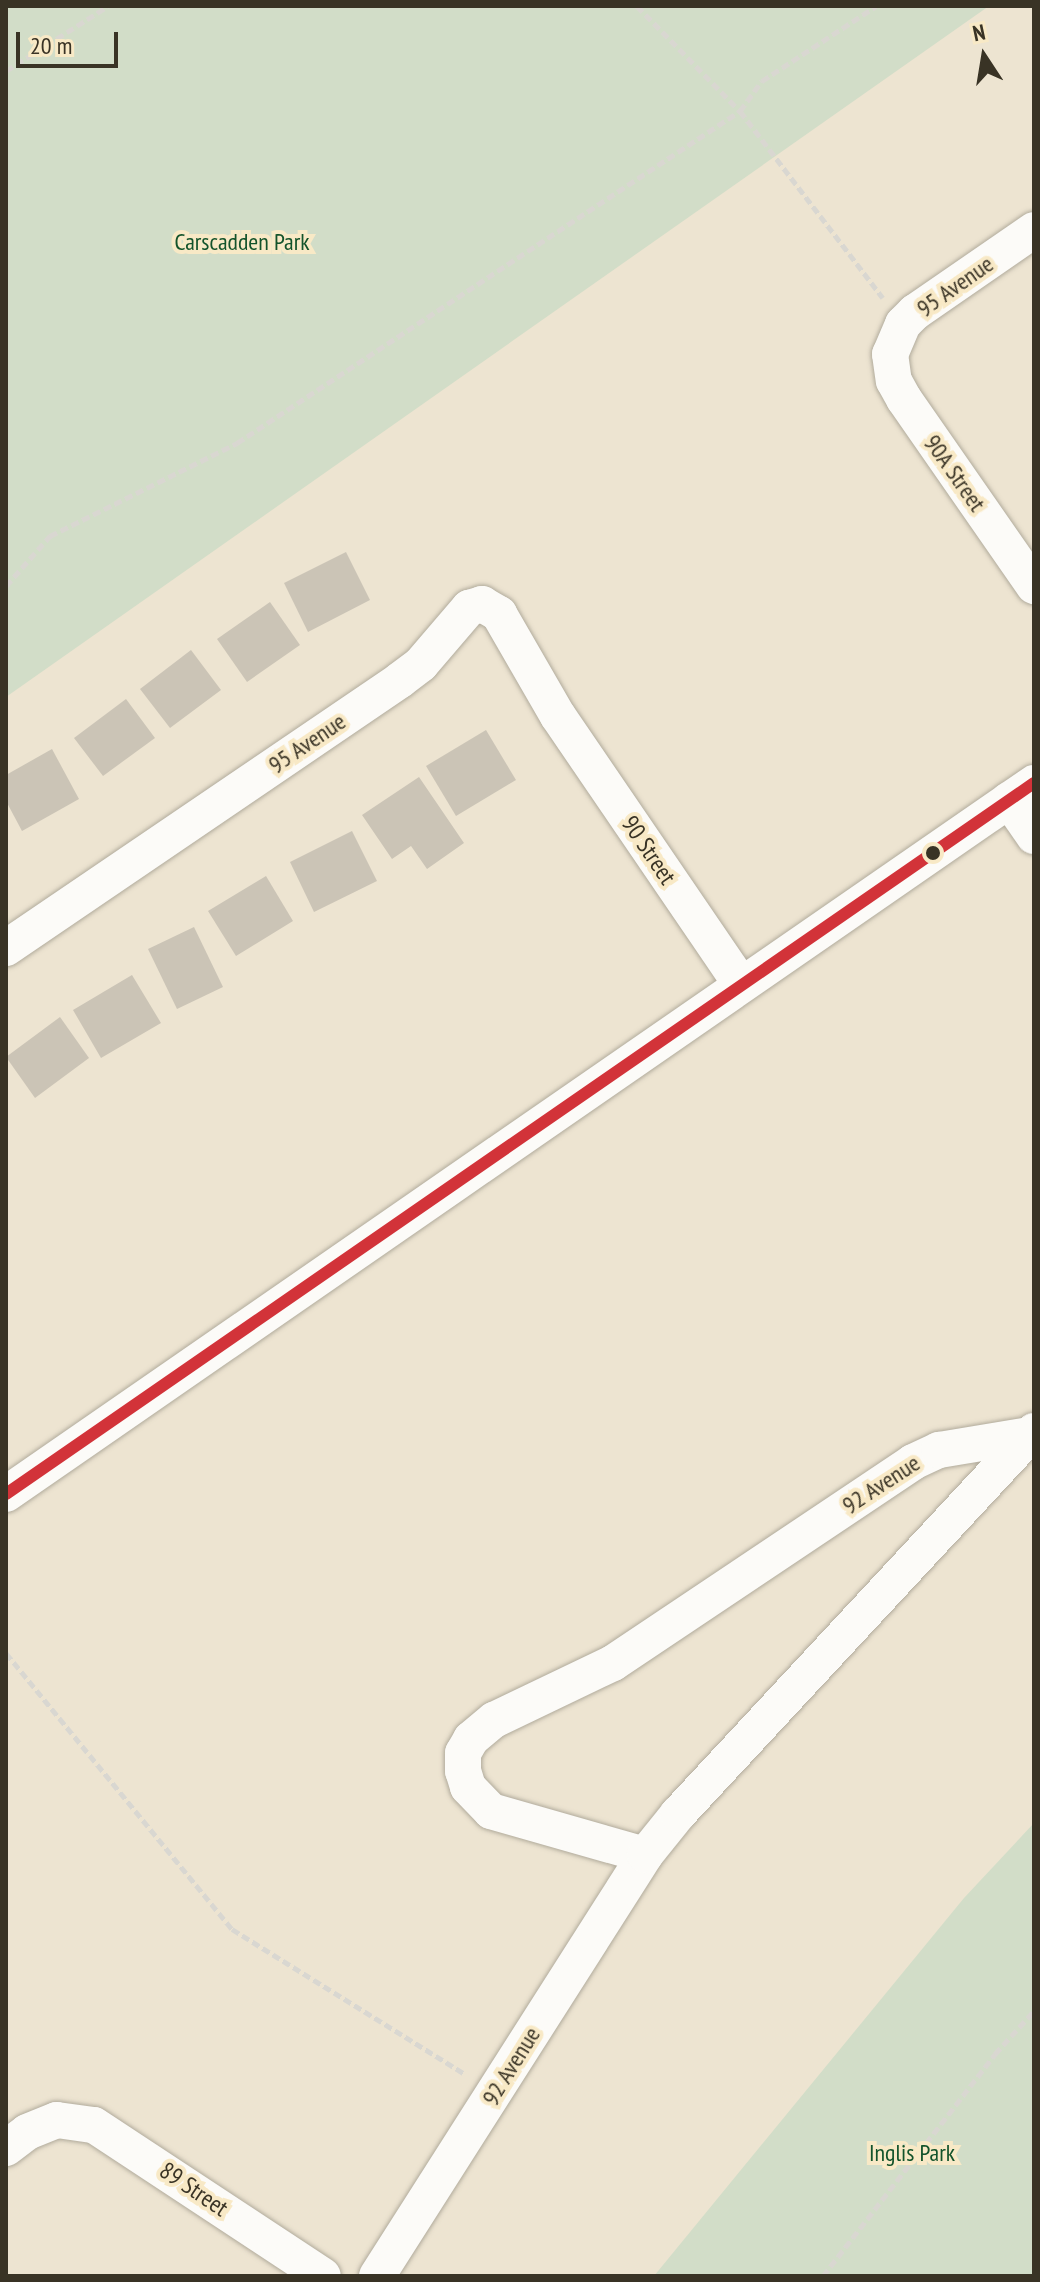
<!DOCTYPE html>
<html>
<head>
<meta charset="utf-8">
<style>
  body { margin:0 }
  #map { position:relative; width:1040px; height:2282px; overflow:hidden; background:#ede4d1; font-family:"PT Sans Narrow",sans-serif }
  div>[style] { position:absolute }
  .green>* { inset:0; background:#d2ddc8 }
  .building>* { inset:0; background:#cbc4b6 }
  .path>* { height:5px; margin-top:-2.5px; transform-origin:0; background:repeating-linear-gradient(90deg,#d9d7d1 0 8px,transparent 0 12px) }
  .roads { filter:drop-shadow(0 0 2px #b1ab9c) drop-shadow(0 0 2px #b1ab9c) }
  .minor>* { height:36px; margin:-18px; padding:0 18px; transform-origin:18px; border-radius:18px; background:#fcfbf8 }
  .bus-1>* { height:12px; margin:-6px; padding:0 6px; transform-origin:6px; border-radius:6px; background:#d23339 }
  .dots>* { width:22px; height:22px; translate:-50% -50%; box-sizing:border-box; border:4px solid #f8e9c6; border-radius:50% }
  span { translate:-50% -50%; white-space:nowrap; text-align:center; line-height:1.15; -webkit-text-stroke:8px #f8e9c6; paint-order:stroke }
  .park-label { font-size:24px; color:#13532b }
  .street-label { font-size:24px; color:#393325 }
  .frame { position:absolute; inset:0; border:8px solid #393325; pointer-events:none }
  .north { position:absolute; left:944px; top:16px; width:80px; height:80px; -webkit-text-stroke:6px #f8e9c6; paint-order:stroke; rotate:348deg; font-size:22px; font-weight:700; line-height:32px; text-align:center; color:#393325 }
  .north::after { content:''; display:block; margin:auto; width:28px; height:36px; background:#393325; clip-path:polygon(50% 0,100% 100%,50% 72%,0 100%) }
  .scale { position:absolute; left:16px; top:32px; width:102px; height:36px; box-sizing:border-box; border:4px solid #393325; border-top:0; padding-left:10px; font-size:24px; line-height:28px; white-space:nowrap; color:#393325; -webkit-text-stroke:6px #f8e9c6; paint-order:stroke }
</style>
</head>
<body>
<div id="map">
  <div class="green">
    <div style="clip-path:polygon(6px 6px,989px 6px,6px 697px)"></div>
    <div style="clip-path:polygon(1034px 1823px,1034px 2276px,654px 2276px,964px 1898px)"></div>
  </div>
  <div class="building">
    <div style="clip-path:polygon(346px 552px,370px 600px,308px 632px,284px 583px)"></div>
    <div style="clip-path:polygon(270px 602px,300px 645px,247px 682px,217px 639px)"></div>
    <div style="clip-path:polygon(191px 650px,221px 690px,170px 728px,140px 689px)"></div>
    <div style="clip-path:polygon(126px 699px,155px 738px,103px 776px,74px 738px)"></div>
    <div style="clip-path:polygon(486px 730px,516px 780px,456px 816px,426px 766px)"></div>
    <div style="clip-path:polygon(52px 749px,79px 799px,22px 831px,6px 801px,6px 775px)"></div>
    <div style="clip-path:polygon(419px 777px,464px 843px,427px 869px,411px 846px,392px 859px,362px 815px)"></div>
    <div style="clip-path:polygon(352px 831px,377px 881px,314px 912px,290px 862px)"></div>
    <div style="clip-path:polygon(266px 876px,293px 921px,236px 956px,208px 911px)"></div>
    <div style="clip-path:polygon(194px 927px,223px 987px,177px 1009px,148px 949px)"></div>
    <div style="clip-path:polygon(132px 975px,161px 1023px,101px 1058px,73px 1010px)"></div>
    <div style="clip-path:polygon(60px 1017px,89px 1058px,35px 1098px,6px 1057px)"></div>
  </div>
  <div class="path">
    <div style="left:637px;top:6px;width:147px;rotate:45.6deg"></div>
    <div style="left:740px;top:111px;width:235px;rotate:52.6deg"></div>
    <div style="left:6px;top:71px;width:121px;rotate:-32.5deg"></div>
    <div style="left:6px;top:586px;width:67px;rotate:-48.7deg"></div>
    <div style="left:50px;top:536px;width:209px;rotate:-26.4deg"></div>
    <div style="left:237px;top:443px;width:603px;rotate:-33.43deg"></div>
    <div style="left:740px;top:111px;width:37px;rotate:-54deg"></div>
    <div style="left:762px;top:81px;width:136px;rotate:-33.3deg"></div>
    <div style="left:6px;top:1653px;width:357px;rotate:50.7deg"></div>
    <div style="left:232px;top:1929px;width:274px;rotate:31.9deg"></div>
    <div style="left:823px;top:2276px;width:281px;rotate:-52.2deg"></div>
    <div style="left:995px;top:2054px;width:58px;rotate:-47.8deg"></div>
  </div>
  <div class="roads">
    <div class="minor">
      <div style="left:1034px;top:230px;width:145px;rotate:145.4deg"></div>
      <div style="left:915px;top:312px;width:17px;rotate:135deg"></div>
      <div style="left:903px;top:324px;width:33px;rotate:113deg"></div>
      <div style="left:890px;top:354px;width:27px;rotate:82deg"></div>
      <div style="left:894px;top:381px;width:21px;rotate:61deg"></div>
      <div style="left:904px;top:399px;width:228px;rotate:55.2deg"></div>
      <div style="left:1009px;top:800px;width:44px;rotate:55.2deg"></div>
      <div style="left:6px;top:948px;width:477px;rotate:-34.2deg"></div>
      <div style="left:400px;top:680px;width:26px;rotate:-37deg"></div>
      <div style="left:421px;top:664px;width:74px;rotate:-49.4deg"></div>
      <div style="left:469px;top:608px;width:14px;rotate:-17deg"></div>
      <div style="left:482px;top:604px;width:20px;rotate:30deg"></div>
      <div style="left:499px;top:614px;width:118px;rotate:60deg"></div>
      <div style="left:558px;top:716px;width:325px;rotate:55.7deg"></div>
      <div style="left:6px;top:1494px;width:1250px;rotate:-34.67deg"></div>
      <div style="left:645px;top:1855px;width:160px;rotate:-164.1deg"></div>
      <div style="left:491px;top:1811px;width:33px;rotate:-134deg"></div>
      <div style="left:468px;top:1787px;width:17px;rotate:-107deg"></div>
      <div style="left:463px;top:1771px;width:18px;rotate:-90deg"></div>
      <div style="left:463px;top:1753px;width:16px;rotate:-60deg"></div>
      <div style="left:471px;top:1739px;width:30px;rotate:-40deg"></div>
      <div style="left:494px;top:1720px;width:132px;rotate:-25.6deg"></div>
      <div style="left:613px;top:1663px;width:361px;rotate:-33.8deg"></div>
      <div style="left:913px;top:1462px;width:29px;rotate:-25deg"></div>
      <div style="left:939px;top:1450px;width:92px;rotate:-9.4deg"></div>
      <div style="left:6px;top:2148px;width:26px;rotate:-37deg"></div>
      <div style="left:27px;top:2132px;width:32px;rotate:-22deg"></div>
      <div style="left:57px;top:2120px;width:37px;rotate:8deg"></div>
      <div style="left:94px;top:2125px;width:274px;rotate:33.4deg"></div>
      <div style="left:377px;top:2276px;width:499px;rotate:-57.5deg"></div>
      <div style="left:645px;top:1855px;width:53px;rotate:-51.2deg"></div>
      <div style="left:678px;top:1814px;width:523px;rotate:-47.09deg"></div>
    </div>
  </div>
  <div class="bus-1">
    <div style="left:6px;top:1494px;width:1250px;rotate:-34.67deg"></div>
  </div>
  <div class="dots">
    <div style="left:933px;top:853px;background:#393325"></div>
  </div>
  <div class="park-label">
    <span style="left:242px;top:242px">Carscadden Park</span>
    <span style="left:912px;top:2153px">Inglis Park</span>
  </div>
  <div class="street-label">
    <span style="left:955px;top:286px;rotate:-35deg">95 Avenue</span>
    <span style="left:955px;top:473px;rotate:55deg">90A Street</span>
    <span style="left:307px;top:743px;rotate:-34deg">95 Avenue</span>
    <span style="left:649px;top:850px;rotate:56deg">90 Street</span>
    <span style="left:881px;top:1484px;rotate:-33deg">92 Avenue</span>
    <span style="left:511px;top:2066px;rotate:-58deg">92 Avenue</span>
    <span style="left:194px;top:2189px;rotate:34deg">89 Street</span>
  </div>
  <div class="frame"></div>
  <div class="north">N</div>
  <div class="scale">20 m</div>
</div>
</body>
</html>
